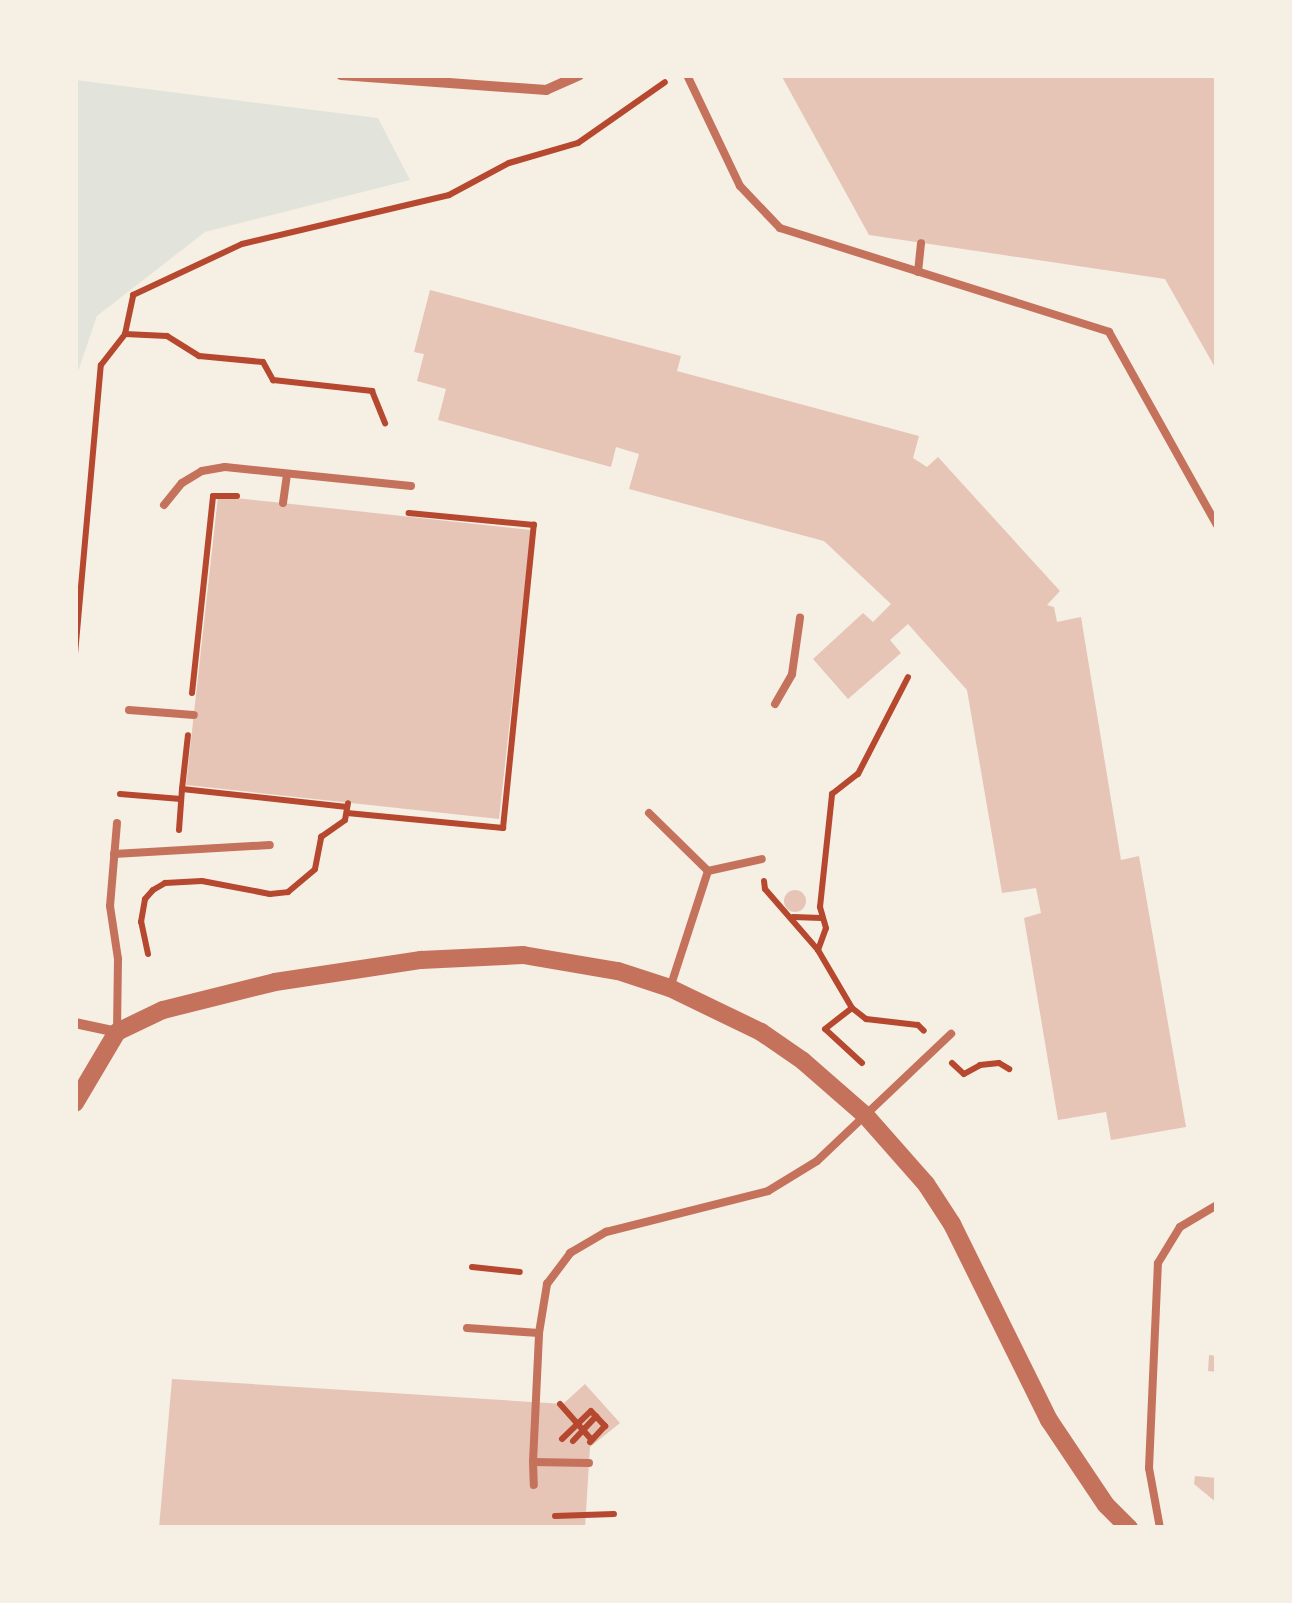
<!DOCTYPE html>
<html>
<head>
<meta charset="utf-8">
<style>
  body { margin:0 }
  #map { position:relative; width:1292px; height:1603px; overflow:hidden; background:#f6efe4; font-family:Rubik,sans-serif }
  div>[style] { position:absolute }
  .green>* { inset:0; background:#e2e4dc }
  .building>* { inset:0; background:#e6c5b7 }
  .round { border-radius:50% }
  .path>* { height:6px; margin:-3px; padding:0 3px; transform-origin:3px; border-radius:3px; background:#b5482f }
  .service>* { height:8px; margin:-4px; padding:0 4px; transform-origin:4px; border-radius:4px; background:#c5725c }
  .minor>* { height:10px; margin:-5px; padding:0 5px; transform-origin:5px; border-radius:5px; background:#c5725c }
  .tertiary>* { height:18px; margin:-9px; padding:0 9px; transform-origin:9px; border-radius:9px; background:#c5725c }
  span { translate:-50% -50%; white-space:nowrap; text-align:center; line-height:1.15; -webkit-text-stroke:9px #f6efe4; paint-order:stroke }
  .frame { position:absolute; inset:0; border:78px solid #f6efe4; pointer-events:none }
</style>
</head>
<body>
<div id="map">
  <div class="green">
    <div style="clip-path:polygon(75px 80px,378px 118px,410px 180px,205px 232px,97px 316px,75px 380px)"></div>
  </div>
  <div class="building">
    <div style="clip-path:polygon(781px 75px,1217px 75px,1217px 371px,1165px 279px,869px 235px)"></div>
    <div style="clip-path:polygon(430px 290px,681px 356px,677px 371px,919px 436px,913px 458px,927px 467px,938px 457px,1060px 591px,1047px 605px,1054px 607px,1057px 622px,1081px 617px,1121px 860px,1139px 856px,1186px 1127px,1111px 1140px,1106px 1112px,1058px 1120px,1024px 918px,1041px 913px,1036px 888px,1002px 893px,967px 690px,908px 624px,890px 640px,901px 653px,848px 699px,813px 659px,863px 613px,873px 622px,891px 604px,824px 541px,629px 489px,639px 454px,616px 447px,611px 467px,438px 420px,446px 389px,417px 381px,424px 354px,414px 352px)"></div>
    <div style="clip-path:polygon(218px 496px,531px 530px,499px 819px,186px 785px)"></div>
    <div class="round" style="left:784px;top:890px;width:22px;height:22px"></div>
    <div style="clip-path:polygon(1209px 1355px,1217px 1356px,1217px 1372px,1208px 1371px)"></div>
    <div style="clip-path:polygon(172px 1379px,563px 1404px,585px 1384px,620px 1423px,590px 1447px,585px 1528px,159px 1528px)"></div>
    <div style="clip-path:polygon(1195px 1476px,1217px 1478px,1217px 1503px,1194px 1484px)"></div>
  </div>
  <div class="path">
    <div style="left:125px;top:334px;width:42px;rotate:2.7deg"></div>
    <div style="left:167px;top:336px;width:38px;rotate:32deg"></div>
    <div style="left:199px;top:356px;width:64px;rotate:5.4deg"></div>
    <div style="left:263px;top:362px;width:21px;rotate:61deg"></div>
    <div style="left:273px;top:380px;width:100px;rotate:6.3deg"></div>
    <div style="left:372px;top:391px;width:35px;rotate:68deg"></div>
    <div style="left:75px;top:654px;width:290px;rotate:-84.9deg"></div>
    <div style="left:101px;top:365px;width:39px;rotate:-52deg"></div>
    <div style="left:125px;top:334px;width:40px;rotate:-78deg"></div>
    <div style="left:133px;top:295px;width:120px;rotate:-25.1deg"></div>
    <div style="left:242px;top:244px;width:213px;rotate:-13.3deg"></div>
    <div style="left:449px;top:195px;width:68px;rotate:-28.1deg"></div>
    <div style="left:509px;top:163px;width:72px;rotate:-16.2deg"></div>
    <div style="left:578px;top:143px;width:106px;rotate:-35deg"></div>
    <div style="left:192px;top:693px;width:198px;rotate:-83.9deg"></div>
    <div style="left:213px;top:496px;width:24px"></div>
    <div style="left:182px;top:789px;width:54px;rotate:-83.7deg"></div>
    <div style="left:120px;top:794px;width:61px;rotate:4.7deg"></div>
    <div style="left:347px;top:813px;width:157px;rotate:5.5deg"></div>
    <div style="left:503px;top:828px;width:305px;rotate:-84.2deg"></div>
    <div style="left:534px;top:525px;width:126px;rotate:-174.5deg"></div>
    <div style="left:179px;top:830px;width:41px;rotate:-85.8deg"></div>
    <div style="left:182px;top:789px;width:166px;rotate:6.2deg"></div>
    <div style="left:764px;top:881px;width:8px;rotate:83deg"></div>
    <div style="left:765px;top:889px;width:81px;rotate:49deg"></div>
    <div style="left:793px;top:917px;width:29px;rotate:2deg"></div>
    <div style="left:148px;top:954px;width:33px;rotate:-102deg"></div>
    <div style="left:141px;top:922px;width:23px;rotate:-80deg"></div>
    <div style="left:145px;top:899px;width:12px;rotate:-48deg"></div>
    <div style="left:153px;top:890px;width:14px;rotate:-30deg"></div>
    <div style="left:165px;top:883px;width:37px;rotate:-3deg"></div>
    <div style="left:202px;top:881px;width:69px;rotate:10.8deg"></div>
    <div style="left:270px;top:894px;width:18px;rotate:-6deg"></div>
    <div style="left:288px;top:892px;width:35px;rotate:-40deg"></div>
    <div style="left:315px;top:869px;width:33px;rotate:-79deg"></div>
    <div style="left:321px;top:837px;width:29px;rotate:-35deg"></div>
    <div style="left:345px;top:820px;width:17px;rotate:-80deg"></div>
    <div style="left:852px;top:1008px;width:18px;rotate:38deg"></div>
    <div style="left:866px;top:1019px;width:52px;rotate:6.6deg"></div>
    <div style="left:918px;top:1025px;width:8px;rotate:45deg"></div>
    <div style="left:862px;top:1063px;width:50px;rotate:-137.4deg"></div>
    <div style="left:825px;top:1029px;width:34px;rotate:-38deg"></div>
    <div style="left:852px;top:1008px;width:67px;rotate:-120.4deg"></div>
    <div style="left:818px;top:950px;width:23px;rotate:-70deg"></div>
    <div style="left:826px;top:928px;width:22px;rotate:-106deg"></div>
    <div style="left:820px;top:907px;width:114px;rotate:-83.9deg"></div>
    <div style="left:832px;top:794px;width:33px;rotate:-38deg"></div>
    <div style="left:858px;top:774px;width:109px;rotate:-62.7deg"></div>
    <div style="left:952px;top:1063px;width:16px;rotate:43deg"></div>
    <div style="left:964px;top:1074px;width:18px;rotate:-29deg"></div>
    <div style="left:980px;top:1065px;width:19px;rotate:-6deg"></div>
    <div style="left:999px;top:1063px;width:12px;rotate:31deg"></div>
    <div style="left:472px;top:1267px;width:48px;rotate:5.9deg"></div>
    <div style="left:560px;top:1404px;width:47px;rotate:48.5deg"></div>
    <div style="left:562px;top:1439px;width:40px;rotate:-44deg"></div>
    <div style="left:591px;top:1411px;width:21px;rotate:47deg"></div>
    <div style="left:605px;top:1426px;width:22px;rotate:133deg"></div>
    <div style="left:573px;top:1441px;width:34px;rotate:-47deg"></div>
    <div style="left:555px;top:1516px;width:59px;rotate:-1.9deg"></div>
  </div>
  <div class="service">
    <div style="left:687px;top:75px;width:123px;rotate:64.5deg"></div>
    <div style="left:740px;top:186px;width:58px;rotate:46.4deg"></div>
    <div style="left:780px;top:228px;width:345px;rotate:17.5deg"></div>
    <div style="left:1109px;top:332px;width:221px;rotate:60.8deg"></div>
    <div style="left:918px;top:272px;width:29px;rotate:-84deg"></div>
    <div style="left:283px;top:503px;width:29px;rotate:-82deg"></div>
    <div style="left:164px;top:505px;width:28px;rotate:-51deg"></div>
    <div style="left:182px;top:483px;width:23px;rotate:-31deg"></div>
    <div style="left:202px;top:471px;width:23px;rotate:-10deg"></div>
    <div style="left:225px;top:467px;width:187px;rotate:5.8deg"></div>
    <div style="left:775px;top:704px;width:34px;rotate:-60deg"></div>
    <div style="left:792px;top:674px;width:57px;rotate:-81.9deg"></div>
    <div style="left:129px;top:710px;width:65px;rotate:4.4deg"></div>
    <div style="left:649px;top:813px;width:83px;rotate:44.5deg"></div>
    <div style="left:708px;top:871px;width:123px;rotate:108deg"></div>
    <div style="left:117px;top:823px;width:83px;rotate:94.8deg"></div>
    <div style="left:110px;top:906px;width:54px;rotate:81.4deg"></div>
    <div style="left:118px;top:959px;width:73px;rotate:90.8deg"></div>
    <div style="left:114px;top:854px;width:156px;rotate:-3.3deg"></div>
    <div style="left:708px;top:871px;width:55px;rotate:-12.5deg"></div>
    <div style="left:467px;top:1328px;width:72px;rotate:4deg"></div>
    <div style="left:533px;top:1462px;width:23px;rotate:88deg"></div>
    <div style="left:589px;top:1463px;width:56px;rotate:-179deg"></div>
    <div style="left:533px;top:1462px;width:129px;rotate:-87.3deg"></div>
    <div style="left:539px;top:1333px;width:50px;rotate:-80.7deg"></div>
    <div style="left:547px;top:1284px;width:39px;rotate:-53deg"></div>
    <div style="left:570px;top:1253px;width:42px;rotate:-30.3deg"></div>
    <div style="left:606px;top:1232px;width:167px;rotate:-14.2deg"></div>
    <div style="left:768px;top:1191px;width:57px;rotate:-31.5deg"></div>
    <div style="left:817px;top:1161px;width:185px;rotate:-43.5deg"></div>
    <div style="left:1160px;top:1528px;width:61px;rotate:-100.4deg"></div>
    <div style="left:1149px;top:1468px;width:205px;rotate:-87.5deg"></div>
    <div style="left:1158px;top:1263px;width:42px;rotate:-58.6deg"></div>
    <div style="left:1180px;top:1227px;width:43px;rotate:-30.7deg"></div>
  </div>
  <div class="minor">
    <div style="left:341px;top:75px;width:206px;rotate:4.2deg"></div>
    <div style="left:546px;top:90px;width:36px;rotate:-24deg"></div>
    <div style="left:75px;top:1023px;width:43px;rotate:12.1deg"></div>
  </div>
  <div class="tertiary">
    <div style="left:75px;top:1103px;width:82px;rotate:-59.4deg"></div>
    <div style="left:117px;top:1032px;width:51px;rotate:-25.6deg"></div>
    <div style="left:163px;top:1010px;width:115px;rotate:-14deg"></div>
    <div style="left:275px;top:982px;width:148px;rotate:-8.6deg"></div>
    <div style="left:421px;top:960px;width:102px;rotate:-2.8deg"></div>
    <div style="left:523px;top:955px;width:96px;rotate:9.6deg"></div>
    <div style="left:618px;top:971px;width:55px;rotate:18.1deg"></div>
    <div style="left:670px;top:988px;width:101px;rotate:25.8deg"></div>
    <div style="left:761px;top:1032px;width:51px;rotate:34.6deg"></div>
    <div style="left:803px;top:1061px;width:84px;rotate:41.1deg"></div>
    <div style="left:866px;top:1116px;width:91px;rotate:48.6deg"></div>
    <div style="left:926px;top:1184px;width:48px;rotate:57deg"></div>
    <div style="left:952px;top:1224px;width:219px;rotate:63.7deg"></div>
    <div style="left:1049px;top:1420px;width:102px;rotate:56.2deg"></div>
    <div style="left:1106px;top:1505px;width:33px;rotate:45deg"></div>
  </div>
  <div class="frame"></div>
</div>
</body>
</html>
